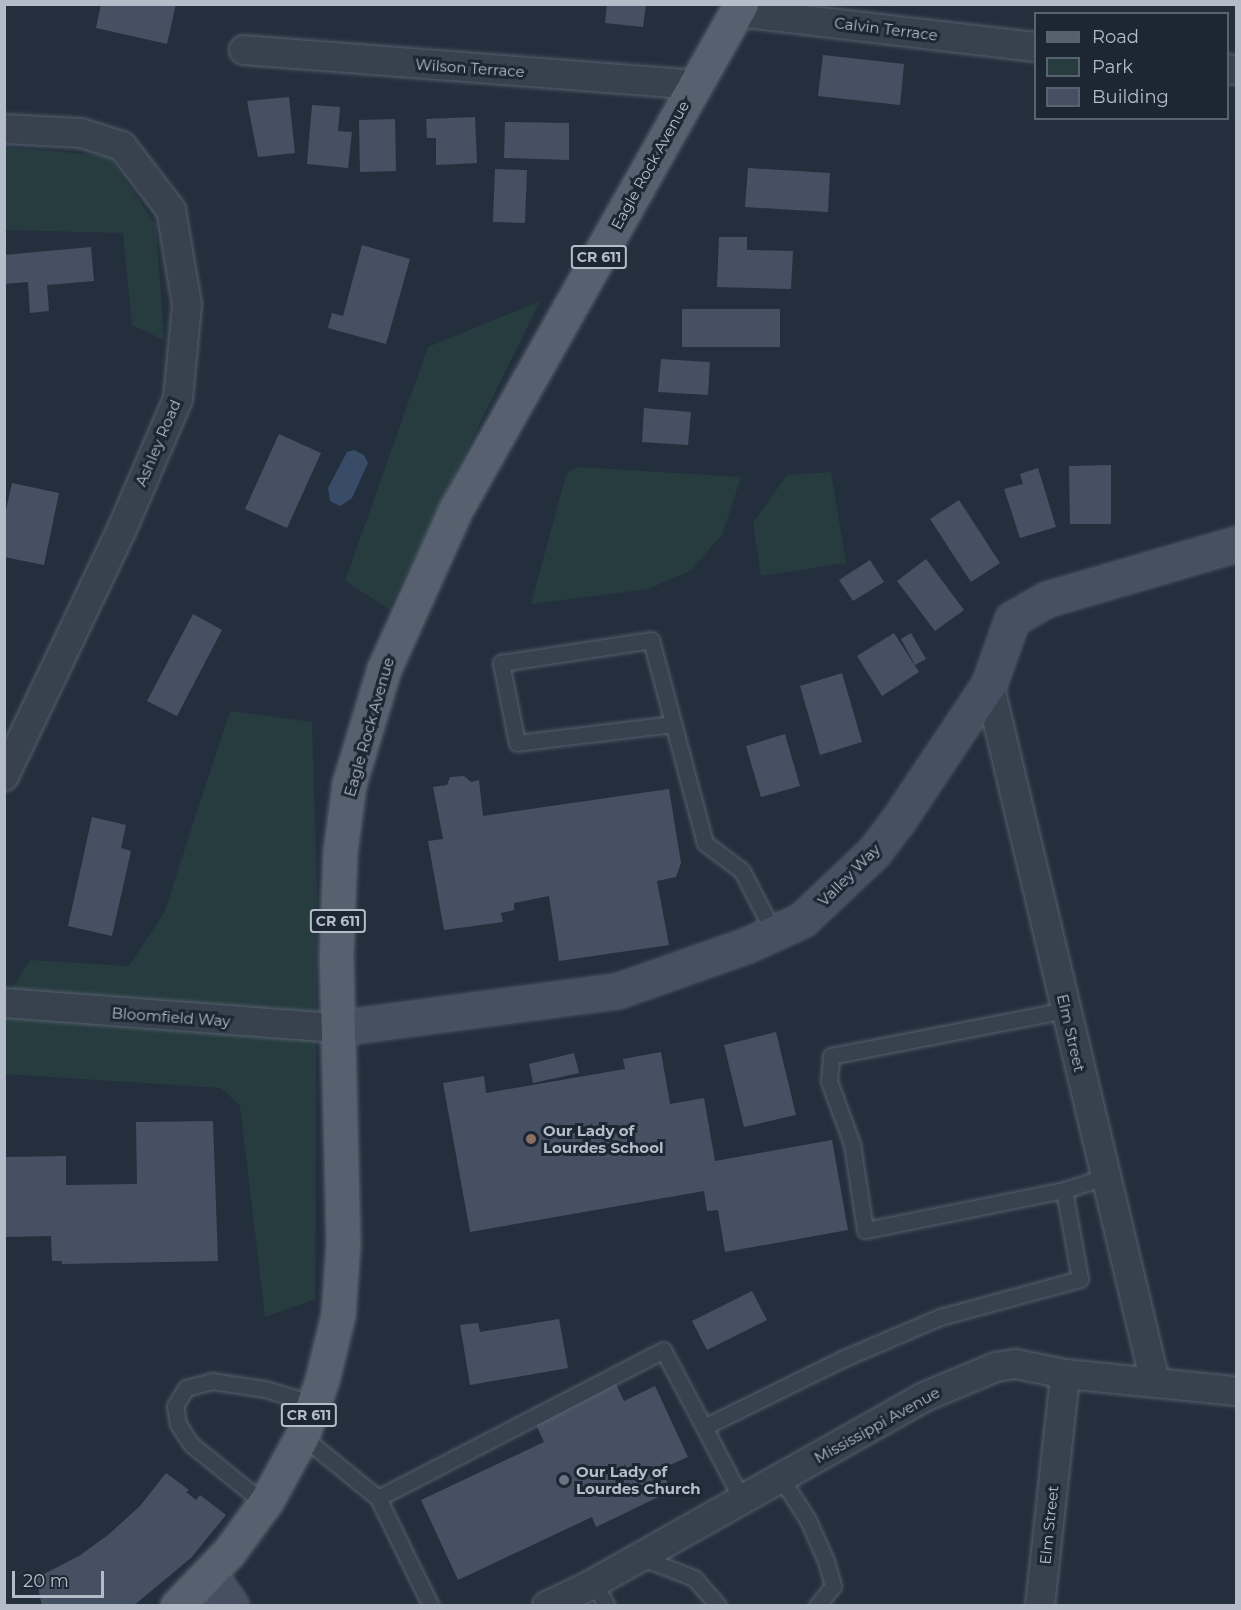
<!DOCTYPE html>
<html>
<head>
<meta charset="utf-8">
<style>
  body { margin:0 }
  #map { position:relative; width:1241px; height:1610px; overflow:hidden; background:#242f3e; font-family:Montserrat,sans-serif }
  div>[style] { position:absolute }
  .green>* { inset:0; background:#263c3f }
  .water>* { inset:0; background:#394c67 }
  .building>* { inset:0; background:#455162 }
  .roads { filter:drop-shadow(0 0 2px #565f6c) drop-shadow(0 0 2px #565f6c) }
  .lane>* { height:15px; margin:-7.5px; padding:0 7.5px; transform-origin:7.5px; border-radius:7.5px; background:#38414e }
  .street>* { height:28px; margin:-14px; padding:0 14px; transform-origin:14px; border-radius:14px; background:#38414e }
  .secondary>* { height:33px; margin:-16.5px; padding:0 16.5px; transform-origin:16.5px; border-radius:16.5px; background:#465061 }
  .primary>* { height:33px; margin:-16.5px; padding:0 16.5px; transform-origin:16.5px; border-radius:16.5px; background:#56606e }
  .dots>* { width:16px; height:16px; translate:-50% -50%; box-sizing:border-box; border:3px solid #1d2633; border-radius:50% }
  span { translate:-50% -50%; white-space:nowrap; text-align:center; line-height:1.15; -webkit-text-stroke:6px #1d2633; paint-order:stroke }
  .shield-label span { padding:2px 4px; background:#1d2633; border:2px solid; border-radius:4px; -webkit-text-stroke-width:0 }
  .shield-label { font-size:14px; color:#b4bcc9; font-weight:700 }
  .street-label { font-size:15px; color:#b4bcc9 }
  .poi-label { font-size:15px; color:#b4bcc9; font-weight:700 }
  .left { translate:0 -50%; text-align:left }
  .frame { position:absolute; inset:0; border:6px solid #b4bcc9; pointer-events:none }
  .legend { position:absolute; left:1034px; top:12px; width:195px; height:108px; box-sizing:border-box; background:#1d2633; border:2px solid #59626f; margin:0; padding:8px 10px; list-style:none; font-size:18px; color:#b4bcc9 }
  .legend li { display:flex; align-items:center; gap:12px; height:30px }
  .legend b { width:30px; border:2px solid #59626f }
  .scale { position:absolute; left:12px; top:1571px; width:92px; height:27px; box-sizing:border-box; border:3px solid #b4bcc9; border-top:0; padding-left:8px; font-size:18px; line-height:21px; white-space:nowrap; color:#b4bcc9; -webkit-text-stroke:4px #1d2633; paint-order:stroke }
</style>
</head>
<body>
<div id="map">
  <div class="green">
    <div style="clip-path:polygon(5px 147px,109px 156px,156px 225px,164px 340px,132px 325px,123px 233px,5px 230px)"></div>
    <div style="clip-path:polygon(540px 301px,389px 609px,345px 581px,428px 347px)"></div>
    <div style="clip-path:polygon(577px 467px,741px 477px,722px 535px,690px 571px,648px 589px,531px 604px,566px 475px)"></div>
    <div style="clip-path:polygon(831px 472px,846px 563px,761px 576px,753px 523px,787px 475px)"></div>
    <div style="clip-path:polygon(230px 711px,312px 722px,317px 901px,315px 1299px,265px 1317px,240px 1106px,221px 1088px,5px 1074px,4px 1001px,30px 960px,129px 966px,164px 913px)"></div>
  </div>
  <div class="water">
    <div style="clip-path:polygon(354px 450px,364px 455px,368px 463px,352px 498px,340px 506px,330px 501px,328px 488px,347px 452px)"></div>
  </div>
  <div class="building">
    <div style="clip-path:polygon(101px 4px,176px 4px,167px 44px,96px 28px)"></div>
    <div style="clip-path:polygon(607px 4px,646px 4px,643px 27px,605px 23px)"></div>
    <div style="clip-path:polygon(823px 55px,904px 64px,900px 105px,818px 96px)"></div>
    <div style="clip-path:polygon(289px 97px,295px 153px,258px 157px,247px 101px)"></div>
    <div style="clip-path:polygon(312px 105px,340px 107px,338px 131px,352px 132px,348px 168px,307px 164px)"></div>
    <div style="clip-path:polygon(475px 117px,477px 163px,436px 165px,436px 138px,427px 138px,426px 119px)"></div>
    <div style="clip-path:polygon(395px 119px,396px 171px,360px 172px,359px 120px)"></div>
    <div style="clip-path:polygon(505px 122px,569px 123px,569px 160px,504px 158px)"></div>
    <div style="clip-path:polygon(748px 168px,830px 173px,828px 212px,745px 207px)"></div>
    <div style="clip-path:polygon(495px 169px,527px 170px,525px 223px,493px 222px)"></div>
    <div style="clip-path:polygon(719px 237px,747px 237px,747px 250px,793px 251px,791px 289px,717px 287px)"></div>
    <div style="clip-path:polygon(362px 245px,410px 259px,386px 344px,328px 328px,332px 313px,343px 316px)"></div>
    <div style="clip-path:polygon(91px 247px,94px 281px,47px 285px,49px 311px,30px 313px,28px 282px,4px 284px,4px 255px)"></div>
    <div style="clip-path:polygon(682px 309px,780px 309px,780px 347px,682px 347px)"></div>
    <div style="clip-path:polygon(661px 359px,710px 362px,708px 395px,658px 392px)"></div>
    <div style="clip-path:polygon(644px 408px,691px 412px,688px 445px,642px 442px)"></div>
    <div style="clip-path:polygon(279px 434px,321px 453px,287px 528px,245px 509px)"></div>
    <div style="clip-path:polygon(1111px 465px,1111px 524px,1070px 524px,1069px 466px)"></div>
    <div style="clip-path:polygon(1038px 468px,1056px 527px,1020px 538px,1004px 489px,1023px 484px,1020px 474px)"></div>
    <div style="clip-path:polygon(12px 483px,59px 493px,44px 565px,4px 557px,4px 519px)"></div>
    <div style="clip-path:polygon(959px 500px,1000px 563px,971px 582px,930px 519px)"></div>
    <div style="clip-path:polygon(926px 559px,964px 610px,935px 631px,897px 581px)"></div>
    <div style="clip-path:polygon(870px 560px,884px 582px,853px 601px,839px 580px)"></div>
    <div style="clip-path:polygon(193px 614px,222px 630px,177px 716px,147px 701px)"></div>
    <div style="clip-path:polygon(894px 633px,919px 672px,882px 696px,857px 656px)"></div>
    <div style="clip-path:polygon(911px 633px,926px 659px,915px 665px,901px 639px)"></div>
    <div style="clip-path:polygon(842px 673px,862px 742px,820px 755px,800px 686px)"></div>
    <div style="clip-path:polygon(785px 734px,800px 786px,761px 797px,746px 746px)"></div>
    <div style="clip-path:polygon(464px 776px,471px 782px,479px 780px,483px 816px,669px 789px,681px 863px,676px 877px,657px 881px,669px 945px,559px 961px,549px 896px,514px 903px,514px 910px,501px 913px,503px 922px,444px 930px,428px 841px,443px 839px,433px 787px,447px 785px,450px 777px)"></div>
    <div style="clip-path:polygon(92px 817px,126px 825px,121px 848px,131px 851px,112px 936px,68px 926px)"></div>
    <div style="clip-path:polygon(776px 1032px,796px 1115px,744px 1127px,724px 1045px)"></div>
    <div style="clip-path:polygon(661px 1052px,670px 1104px,704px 1098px,715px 1161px,832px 1140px,848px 1230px,725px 1252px,718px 1210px,707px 1211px,704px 1191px,470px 1232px,443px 1083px,484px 1076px,486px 1093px,625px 1069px,623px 1059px)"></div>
    <div style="clip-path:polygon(574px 1053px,579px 1073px,533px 1083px,529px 1064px)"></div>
    <div style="clip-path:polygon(213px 1121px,218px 1261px,62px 1264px,62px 1261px,52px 1261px,51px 1236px,4px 1237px,4px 1157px,66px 1156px,66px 1185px,137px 1184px,136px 1122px)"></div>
    <div style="clip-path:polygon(752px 1291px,767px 1320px,707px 1350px,692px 1321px)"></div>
    <div style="clip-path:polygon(559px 1319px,568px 1368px,470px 1385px,460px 1325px,478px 1323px,480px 1332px)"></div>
    <div style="clip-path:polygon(615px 1382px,624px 1401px,655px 1386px,688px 1457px,661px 1469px,671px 1491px,596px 1527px,592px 1517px,458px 1580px,421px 1500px,544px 1442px,534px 1420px)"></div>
    <div style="clip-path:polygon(166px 1473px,189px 1490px,186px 1492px,196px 1500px,200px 1495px,226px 1515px,191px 1558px,133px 1606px,42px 1606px,36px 1578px,79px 1556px,108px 1535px,140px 1506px)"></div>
  </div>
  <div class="roads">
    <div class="lane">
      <div style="left:673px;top:724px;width:157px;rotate:173.1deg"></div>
      <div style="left:517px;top:743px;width:82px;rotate:-101.3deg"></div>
      <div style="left:501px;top:663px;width:152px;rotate:-8.7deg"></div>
      <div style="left:651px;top:640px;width:210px;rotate:75.1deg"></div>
      <div style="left:705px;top:843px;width:46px;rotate:37.1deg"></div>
      <div style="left:742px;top:871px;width:70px;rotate:62.7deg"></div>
      <div style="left:1064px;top:1190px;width:203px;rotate:168.6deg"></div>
      <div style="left:865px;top:1230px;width:87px;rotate:-98.6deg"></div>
      <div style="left:852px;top:1144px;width:67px;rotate:-110.1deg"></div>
      <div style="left:829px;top:1081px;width:25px;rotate:-85deg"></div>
      <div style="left:831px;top:1056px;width:239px;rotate:-11.1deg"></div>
      <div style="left:302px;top:1436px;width:98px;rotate:39.2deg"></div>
      <div style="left:378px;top:1498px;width:120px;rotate:63.9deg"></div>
      <div style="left:781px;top:1478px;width:50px;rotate:57.3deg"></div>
      <div style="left:808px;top:1520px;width:45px;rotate:66.3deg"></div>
      <div style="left:826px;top:1561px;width:26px;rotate:74deg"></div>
      <div style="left:833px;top:1586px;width:26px;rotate:129deg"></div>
      <div style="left:378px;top:1498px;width:321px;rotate:-27.4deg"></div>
      <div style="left:663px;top:1350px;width:87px;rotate:62deg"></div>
      <div style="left:742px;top:1500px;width:82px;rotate:-117.5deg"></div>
      <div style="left:704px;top:1427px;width:154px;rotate:-26.2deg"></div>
      <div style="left:842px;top:1359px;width:107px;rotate:-23.2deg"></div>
      <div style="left:940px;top:1317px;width:145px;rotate:-15.2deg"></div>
      <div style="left:1080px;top:1279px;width:90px;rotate:-100.2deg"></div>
      <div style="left:1064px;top:1190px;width:43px;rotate:-17.6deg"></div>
      <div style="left:265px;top:1504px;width:95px;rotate:-141deg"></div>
      <div style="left:191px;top:1444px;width:24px;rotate:-123deg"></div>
      <div style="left:178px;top:1424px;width:18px;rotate:-99deg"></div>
      <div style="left:175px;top:1406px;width:21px;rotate:-59deg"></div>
      <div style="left:186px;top:1388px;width:27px;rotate:-15deg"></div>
      <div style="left:212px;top:1381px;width:54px;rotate:8.6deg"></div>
      <div style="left:265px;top:1389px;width:51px;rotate:17deg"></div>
      <div style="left:640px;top:1557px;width:58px;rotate:21.3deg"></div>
      <div style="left:694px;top:1578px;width:37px;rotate:49deg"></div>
      <div style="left:594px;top:1583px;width:26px;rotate:61deg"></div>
    </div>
    <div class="street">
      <div style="left:737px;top:12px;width:301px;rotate:6.7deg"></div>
      <div style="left:244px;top:50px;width:452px;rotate:4.4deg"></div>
      <div style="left:1228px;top:69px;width:8px;rotate:7deg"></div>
      <div style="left:4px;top:129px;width:77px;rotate:3deg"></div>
      <div style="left:81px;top:133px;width:43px;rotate:17.6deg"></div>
      <div style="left:122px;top:146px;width:81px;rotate:52.6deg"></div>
      <div style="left:171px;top:210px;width:96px;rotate:80.4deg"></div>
      <div style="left:187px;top:305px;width:94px;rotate:95.5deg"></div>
      <div style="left:178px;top:399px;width:142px;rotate:113.3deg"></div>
      <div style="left:122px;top:529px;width:274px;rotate:115.5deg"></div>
      <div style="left:989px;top:684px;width:717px;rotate:76.62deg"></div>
      <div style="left:4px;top:1003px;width:335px;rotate:4.3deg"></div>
      <div style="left:547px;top:1606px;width:44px;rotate:-25.4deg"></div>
      <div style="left:587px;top:1587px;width:387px;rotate:-29.4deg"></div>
      <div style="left:924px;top:1397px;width:78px;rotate:-22.6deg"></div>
      <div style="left:996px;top:1367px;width:20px;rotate:-9deg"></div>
      <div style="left:1016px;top:1364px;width:50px;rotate:11.5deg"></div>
      <div style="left:1065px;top:1374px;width:172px;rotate:5.7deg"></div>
      <div style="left:1040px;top:1606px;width:233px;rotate:-83.8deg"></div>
    </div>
    <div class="secondary">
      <div style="left:338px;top:1028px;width:281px;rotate:-7.6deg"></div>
      <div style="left:617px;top:991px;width:138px;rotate:-19.5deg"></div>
      <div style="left:747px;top:945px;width:60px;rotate:-24.4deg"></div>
      <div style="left:802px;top:920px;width:99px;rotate:-43.4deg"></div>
      <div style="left:874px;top:852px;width:38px;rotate:-53deg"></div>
      <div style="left:897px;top:822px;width:166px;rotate:-56.3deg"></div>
      <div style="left:989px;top:684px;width:69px;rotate:-70.5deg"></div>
      <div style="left:1012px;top:619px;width:40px;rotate:-29.7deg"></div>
      <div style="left:1047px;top:599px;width:197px;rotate:-16.2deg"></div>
      <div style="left:209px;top:1574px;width:39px;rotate:55deg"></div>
    </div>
    <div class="primary">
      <div style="left:177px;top:1606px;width:75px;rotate:-46.1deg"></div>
      <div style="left:229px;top:1552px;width:64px;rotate:-53.8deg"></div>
      <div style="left:267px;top:1500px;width:73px;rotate:-61.3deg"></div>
      <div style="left:302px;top:1436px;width:59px;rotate:-70.3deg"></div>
      <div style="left:322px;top:1380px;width:67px;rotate:-76.2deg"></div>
      <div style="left:338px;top:1315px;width:72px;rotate:-86deg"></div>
      <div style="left:343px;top:1243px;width:289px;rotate:-91.4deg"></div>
      <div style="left:336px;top:954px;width:102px;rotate:-87.8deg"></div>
      <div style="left:340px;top:852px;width:69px;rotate:-82.5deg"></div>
      <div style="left:349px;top:784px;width:120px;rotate:-73.1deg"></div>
      <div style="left:384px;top:669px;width:175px;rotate:-65.8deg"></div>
      <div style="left:456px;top:509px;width:580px;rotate:-60.56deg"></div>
    </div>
  </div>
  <div class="dots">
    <div style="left:531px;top:1139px;background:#8d6e63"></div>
    <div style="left:564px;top:1480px;background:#6b7280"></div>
  </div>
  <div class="shield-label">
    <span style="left:599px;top:257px">CR 611</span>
    <span style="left:338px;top:921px">CR 611</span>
    <span style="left:309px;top:1415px">CR 611</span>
  </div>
  <div class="street-label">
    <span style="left:886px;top:29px;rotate:7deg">Calvin Terrace</span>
    <span style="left:470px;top:68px;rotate:4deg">Wilson Terrace</span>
    <span style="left:650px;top:165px;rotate:-61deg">Eagle Rock Avenue</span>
    <span style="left:158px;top:443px;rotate:-67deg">Ashley Road</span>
    <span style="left:369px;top:727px;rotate:-74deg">Eagle Rock Avenue</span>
    <span style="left:849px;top:875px;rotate:-45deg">Valley Way</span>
    <span style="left:171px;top:1017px;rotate:4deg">Bloomfield Way</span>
    <span style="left:1071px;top:1033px;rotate:77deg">Elm Street</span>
    <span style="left:877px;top:1425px;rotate:-29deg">Mississippi Avenue</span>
    <span style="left:1049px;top:1525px;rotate:-84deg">Elm Street</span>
  </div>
  <div class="poi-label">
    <span class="left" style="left:543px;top:1139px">Our Lady of<br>Lourdes School</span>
    <span class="left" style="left:576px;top:1480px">Our Lady of<br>Lourdes Church</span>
  </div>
  <div class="frame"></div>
  <ul class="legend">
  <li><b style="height:8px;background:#56606e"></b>Road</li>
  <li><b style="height:16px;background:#263c3f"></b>Park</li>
  <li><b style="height:16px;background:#455162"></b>Building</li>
  </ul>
  <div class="scale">20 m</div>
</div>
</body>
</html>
